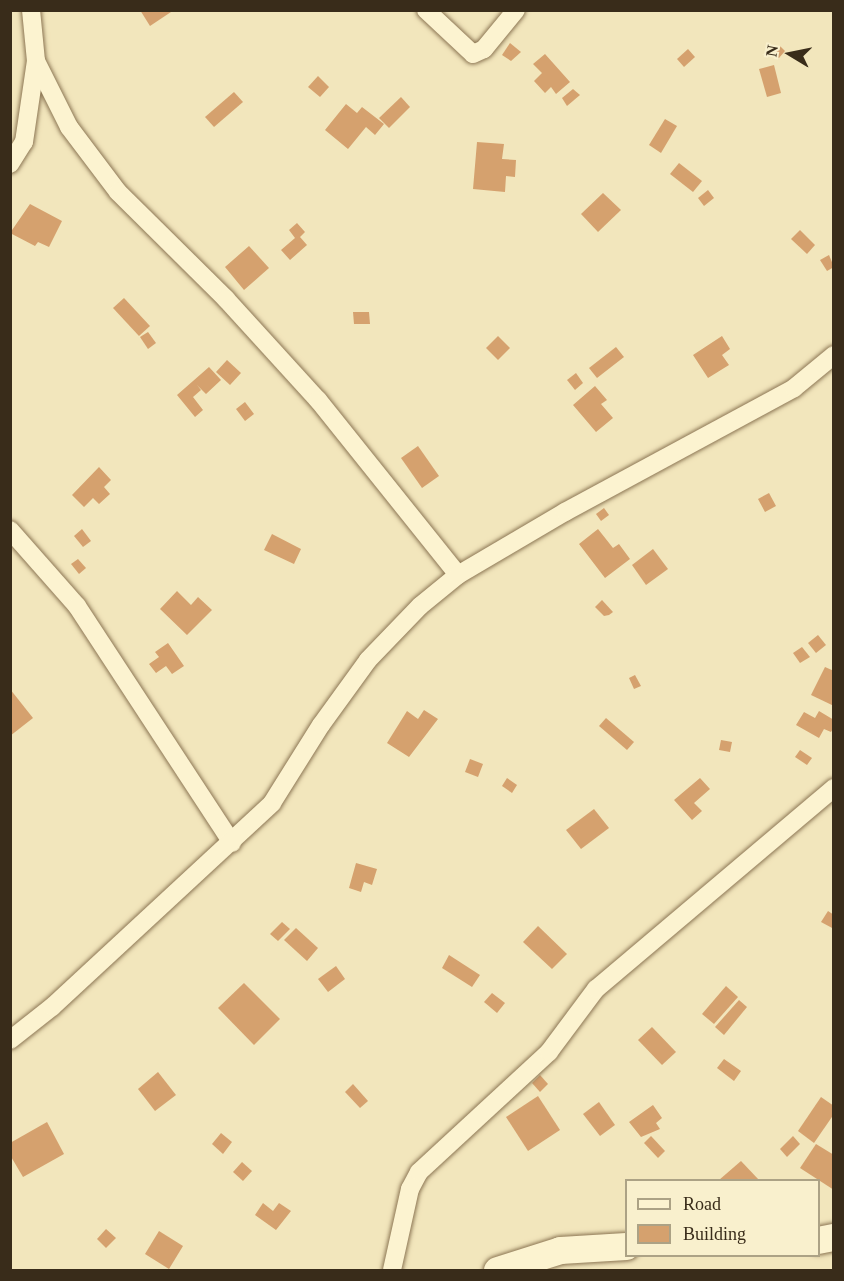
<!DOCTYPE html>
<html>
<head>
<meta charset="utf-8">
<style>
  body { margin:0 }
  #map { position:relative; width:844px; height:1281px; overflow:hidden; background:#f2e6bc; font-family:"Times New Roman",serif }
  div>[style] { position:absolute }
  .building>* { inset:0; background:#d5a16e }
  .roads { filter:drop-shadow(0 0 2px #8c7654) drop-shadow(0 0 2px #8c7654) }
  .street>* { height:18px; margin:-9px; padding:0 9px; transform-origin:9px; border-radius:9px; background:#fcf3d0 }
  .secondary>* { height:27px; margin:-13.5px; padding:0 13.5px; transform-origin:13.5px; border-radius:13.5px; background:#fcf3d0 }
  span { translate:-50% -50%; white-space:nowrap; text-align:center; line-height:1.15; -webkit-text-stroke:6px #f9f0cd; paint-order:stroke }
  .frame { position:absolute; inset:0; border:12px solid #392c1a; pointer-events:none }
  .legend { position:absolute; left:625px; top:1179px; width:195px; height:78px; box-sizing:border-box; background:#f9f0cd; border:2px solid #aca285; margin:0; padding:8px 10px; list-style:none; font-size:18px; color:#392c1a }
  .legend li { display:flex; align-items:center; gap:12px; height:30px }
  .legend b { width:30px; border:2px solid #aca285 }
  .north { position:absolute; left:760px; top:24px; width:60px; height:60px; -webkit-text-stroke:4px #f9f0cd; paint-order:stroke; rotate:280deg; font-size:16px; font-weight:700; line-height:24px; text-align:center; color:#392c1a }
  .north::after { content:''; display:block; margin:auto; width:21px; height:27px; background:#392c1a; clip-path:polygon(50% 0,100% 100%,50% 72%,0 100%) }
</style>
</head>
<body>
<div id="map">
  <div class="building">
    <div style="clip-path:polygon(140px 10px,174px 10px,150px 26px)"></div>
    <div style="clip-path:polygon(510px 43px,521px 52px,511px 61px,502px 55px)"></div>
    <div style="clip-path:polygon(780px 46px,785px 51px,779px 58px,772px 54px)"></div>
    <div style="clip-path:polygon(688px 49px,695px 57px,684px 67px,677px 59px)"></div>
    <div style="clip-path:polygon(545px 54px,570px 82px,556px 94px,551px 87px,545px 93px,534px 81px,542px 73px,533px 64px)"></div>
    <div style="clip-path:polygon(774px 65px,781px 93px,767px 97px,759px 69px)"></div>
    <div style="clip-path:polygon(318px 76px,329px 87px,320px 97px,308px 87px)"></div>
    <div style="clip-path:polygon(573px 89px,580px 95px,567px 106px,562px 98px)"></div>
    <div style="clip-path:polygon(234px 92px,243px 102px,214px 127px,205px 117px)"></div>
    <div style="clip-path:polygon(401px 97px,410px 107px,389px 128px,379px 118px)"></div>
    <div style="clip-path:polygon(346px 104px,357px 113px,362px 107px,384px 124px,375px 135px,366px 127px,348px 149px,325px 130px)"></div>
    <div style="clip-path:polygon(665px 119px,677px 126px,661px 153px,649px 145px)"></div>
    <div style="clip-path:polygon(477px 142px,504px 144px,502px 159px,516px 160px,515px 177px,506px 176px,505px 192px,473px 189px)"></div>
    <div style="clip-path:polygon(679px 163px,702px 181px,693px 192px,670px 174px)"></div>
    <div style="clip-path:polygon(708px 190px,714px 198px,704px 206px,698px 198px)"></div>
    <div style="clip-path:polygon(603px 193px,621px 210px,598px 232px,581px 214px)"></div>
    <div style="clip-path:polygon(30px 204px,62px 221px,49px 247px,38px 242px,35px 246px,10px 233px)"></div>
    <div style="clip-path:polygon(297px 223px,305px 232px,300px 237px,307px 245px,290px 260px,281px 250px,295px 238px,289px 230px)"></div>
    <div style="clip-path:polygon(800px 230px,815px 245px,807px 254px,791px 239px)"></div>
    <div style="clip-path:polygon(249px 246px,269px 268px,244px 290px,225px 267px)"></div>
    <div style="clip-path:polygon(829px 255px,834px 267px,827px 271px,820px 260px)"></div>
    <div style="clip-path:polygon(124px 298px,150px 326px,139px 336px,113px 308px)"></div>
    <div style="clip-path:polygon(353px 312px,369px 312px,370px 324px,354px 324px)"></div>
    <div style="clip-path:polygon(148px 332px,156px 343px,148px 349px,140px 337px)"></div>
    <div style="clip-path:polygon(498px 336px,510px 348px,498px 360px,486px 348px)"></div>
    <div style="clip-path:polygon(722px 336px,730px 349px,722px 355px,729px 365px,708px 378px,693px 355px)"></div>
    <div style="clip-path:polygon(616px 347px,624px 357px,597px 378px,589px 368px)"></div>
    <div style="clip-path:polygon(227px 360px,241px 373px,230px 385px,216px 372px)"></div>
    <div style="clip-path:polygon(209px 367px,221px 380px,206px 394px,197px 385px,201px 390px,193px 397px,203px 410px,195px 417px,177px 395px)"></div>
    <div style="clip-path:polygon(576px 373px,583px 383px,575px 390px,567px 380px)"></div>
    <div style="clip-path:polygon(595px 386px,607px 400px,601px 404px,613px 418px,596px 432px,573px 405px)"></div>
    <div style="clip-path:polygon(245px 402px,254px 414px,245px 421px,236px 409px)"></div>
    <div style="clip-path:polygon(418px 446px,439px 476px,422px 488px,401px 458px)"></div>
    <div style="clip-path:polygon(99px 467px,111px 480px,104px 487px,110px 494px,99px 504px,93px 498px,84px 507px,72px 495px)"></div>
    <div style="clip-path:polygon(769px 493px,776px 506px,765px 512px,758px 499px)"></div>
    <div style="clip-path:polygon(604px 508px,609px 515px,601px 521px,596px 514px)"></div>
    <div style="clip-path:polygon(82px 529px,91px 541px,83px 547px,74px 536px)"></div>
    <div style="clip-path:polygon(598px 529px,613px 548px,619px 544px,630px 559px,605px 578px,579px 544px)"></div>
    <div style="clip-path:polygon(272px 534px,301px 549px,294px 564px,264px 550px)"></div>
    <div style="clip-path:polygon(653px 549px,668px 569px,646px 585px,632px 565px)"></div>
    <div style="clip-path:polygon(78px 559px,86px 568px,79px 574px,71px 564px)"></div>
    <div style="clip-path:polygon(177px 591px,191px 605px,198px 597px,212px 610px,187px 635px,160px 609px)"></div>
    <div style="clip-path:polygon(602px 600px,613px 612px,609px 615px,604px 616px,595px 607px)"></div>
    <div style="clip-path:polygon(818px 635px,826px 645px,816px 653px,808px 643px)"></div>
    <div style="clip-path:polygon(168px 643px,184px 666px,172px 674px,166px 666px,156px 673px,149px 664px,159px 657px,155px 652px)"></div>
    <div style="clip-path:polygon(802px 647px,810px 657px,800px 663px,793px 653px)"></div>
    <div style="clip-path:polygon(825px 667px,834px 671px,834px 706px,811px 695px)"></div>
    <div style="clip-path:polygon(635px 675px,641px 686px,634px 689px,629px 678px)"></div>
    <div style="clip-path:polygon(10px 689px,33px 718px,10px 736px)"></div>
    <div style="clip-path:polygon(424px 710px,438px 719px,409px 757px,387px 743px,407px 711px,418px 719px)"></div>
    <div style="clip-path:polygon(819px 711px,834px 720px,834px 727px,831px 732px,824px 729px,819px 738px,796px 725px,804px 712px,815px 718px)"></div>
    <div style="clip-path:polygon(606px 718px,634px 742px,627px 750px,599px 726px)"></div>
    <div style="clip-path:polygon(721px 740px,732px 742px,730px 752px,719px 750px)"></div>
    <div style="clip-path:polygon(800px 750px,812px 758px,807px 765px,795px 757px)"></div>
    <div style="clip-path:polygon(470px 759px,483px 764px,478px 777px,465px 772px)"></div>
    <div style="clip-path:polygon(507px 778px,517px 785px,512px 793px,502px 786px)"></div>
    <div style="clip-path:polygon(700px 778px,710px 789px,694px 803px,702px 811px,692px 820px,674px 800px)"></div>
    <div style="clip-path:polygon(594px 809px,609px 828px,581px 849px,566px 830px)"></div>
    <div style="clip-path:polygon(356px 863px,377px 869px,372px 885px,364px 882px,361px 892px,349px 888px)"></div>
    <div style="clip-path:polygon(828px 911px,834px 915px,834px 929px,821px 922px)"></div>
    <div style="clip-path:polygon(282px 922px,290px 929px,278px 941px,270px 934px)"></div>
    <div style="clip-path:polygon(538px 926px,567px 954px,552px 969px,523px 942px)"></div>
    <div style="clip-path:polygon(296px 928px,318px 948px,307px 961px,284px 940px)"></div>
    <div style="clip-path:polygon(449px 955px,480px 975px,472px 987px,442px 968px)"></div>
    <div style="clip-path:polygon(336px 966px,345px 979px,328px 992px,318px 979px)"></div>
    <div style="clip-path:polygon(244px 983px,280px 1019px,254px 1045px,218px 1008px)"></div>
    <div style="clip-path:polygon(726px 986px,738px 997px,714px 1024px,702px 1014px)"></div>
    <div style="clip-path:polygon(492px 993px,505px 1003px,497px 1013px,484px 1002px)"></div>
    <div style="clip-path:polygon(739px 1000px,747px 1007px,724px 1035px,715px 1027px)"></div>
    <div style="clip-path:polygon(652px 1027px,676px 1052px,662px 1065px,638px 1040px)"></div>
    <div style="clip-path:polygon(724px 1059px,741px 1071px,734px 1081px,717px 1068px)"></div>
    <div style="clip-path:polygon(158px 1072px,176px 1095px,155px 1111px,138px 1089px)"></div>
    <div style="clip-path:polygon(540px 1075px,548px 1084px,540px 1092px,532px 1083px)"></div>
    <div style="clip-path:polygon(353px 1084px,368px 1101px,360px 1108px,345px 1092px)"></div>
    <div style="clip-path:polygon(538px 1096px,560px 1130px,528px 1151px,506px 1117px)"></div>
    <div style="clip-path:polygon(821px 1097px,834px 1106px,834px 1114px,814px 1143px,798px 1131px)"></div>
    <div style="clip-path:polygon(599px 1102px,615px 1125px,600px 1136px,583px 1114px)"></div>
    <div style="clip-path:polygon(653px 1105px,662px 1118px,656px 1123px,660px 1129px,641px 1137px,629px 1122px)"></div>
    <div style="clip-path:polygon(47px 1122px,64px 1154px,23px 1177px,10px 1155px,10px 1143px)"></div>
    <div style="clip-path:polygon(221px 1133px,232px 1142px,223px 1154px,212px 1144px)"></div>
    <div style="clip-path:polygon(651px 1136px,665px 1151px,658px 1158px,644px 1143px)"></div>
    <div style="clip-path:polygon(793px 1136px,800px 1144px,787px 1157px,780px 1149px)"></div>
    <div style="clip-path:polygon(816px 1144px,834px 1155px,834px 1190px,800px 1168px)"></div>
    <div style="clip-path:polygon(741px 1161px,759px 1180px,719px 1180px)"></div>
    <div style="clip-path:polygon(242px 1162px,252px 1171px,243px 1181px,233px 1172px)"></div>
    <div style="clip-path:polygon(263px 1203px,273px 1211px,279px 1203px,291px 1211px,276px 1230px,255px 1215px)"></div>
    <div style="clip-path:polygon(106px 1229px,116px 1238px,106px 1248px,97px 1239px)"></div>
    <div style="clip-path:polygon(159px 1231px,183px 1246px,169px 1269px,145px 1254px)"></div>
  </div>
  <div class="roads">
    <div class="street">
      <div style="left:426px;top:10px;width:64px;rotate:43.1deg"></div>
      <div style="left:473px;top:54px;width:12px;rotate:-24deg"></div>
      <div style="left:484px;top:49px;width:50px;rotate:-50.6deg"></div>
      <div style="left:36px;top:61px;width:74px;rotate:63.4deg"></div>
      <div style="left:69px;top:127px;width:81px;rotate:53deg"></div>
      <div style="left:118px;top:192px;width:152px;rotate:44.7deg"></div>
      <div style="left:226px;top:299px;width:137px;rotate:47.7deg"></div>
      <div style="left:318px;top:400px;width:224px;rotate:51.3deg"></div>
      <div style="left:10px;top:164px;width:26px;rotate:-58deg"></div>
      <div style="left:24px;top:142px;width:82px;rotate:-81.6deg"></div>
      <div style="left:36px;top:61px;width:51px;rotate:-95.6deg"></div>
      <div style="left:10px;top:530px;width:101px;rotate:48.6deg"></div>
      <div style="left:77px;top:606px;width:283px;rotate:56.8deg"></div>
      <div style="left:10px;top:1040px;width:53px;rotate:-38.2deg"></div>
      <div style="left:52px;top:1007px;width:300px;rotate:-42.8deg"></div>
      <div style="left:272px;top:803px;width:92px;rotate:-57.9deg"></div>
      <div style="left:321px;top:725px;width:80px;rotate:-54.1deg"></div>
      <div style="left:368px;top:660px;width:75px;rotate:-46.1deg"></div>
      <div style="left:420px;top:606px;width:49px;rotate:-39.2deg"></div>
      <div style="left:458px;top:575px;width:124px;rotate:-30.5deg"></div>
      <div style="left:565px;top:512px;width:260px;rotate:-28.4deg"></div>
      <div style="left:794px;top:388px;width:52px;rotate:-39.5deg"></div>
      <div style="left:392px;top:1270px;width:83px;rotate:-77.5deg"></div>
      <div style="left:410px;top:1189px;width:19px;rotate:-62deg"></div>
      <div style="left:419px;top:1172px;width:177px;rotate:-42.7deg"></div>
      <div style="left:549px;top:1052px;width:79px;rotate:-53.3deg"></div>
      <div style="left:596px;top:989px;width:312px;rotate:-40.2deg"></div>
    </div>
    <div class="secondary">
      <div style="left:818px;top:1240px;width:16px;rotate:-11deg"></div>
      <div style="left:497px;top:1270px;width:66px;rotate:-17.6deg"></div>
      <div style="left:560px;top:1250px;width:66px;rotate:-3.5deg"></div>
    </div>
  </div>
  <div class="frame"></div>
  <ul class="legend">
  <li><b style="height:8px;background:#fcf3d0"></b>Road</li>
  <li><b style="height:16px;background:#d5a16e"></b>Building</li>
  </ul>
  <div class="north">N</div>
</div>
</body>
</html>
